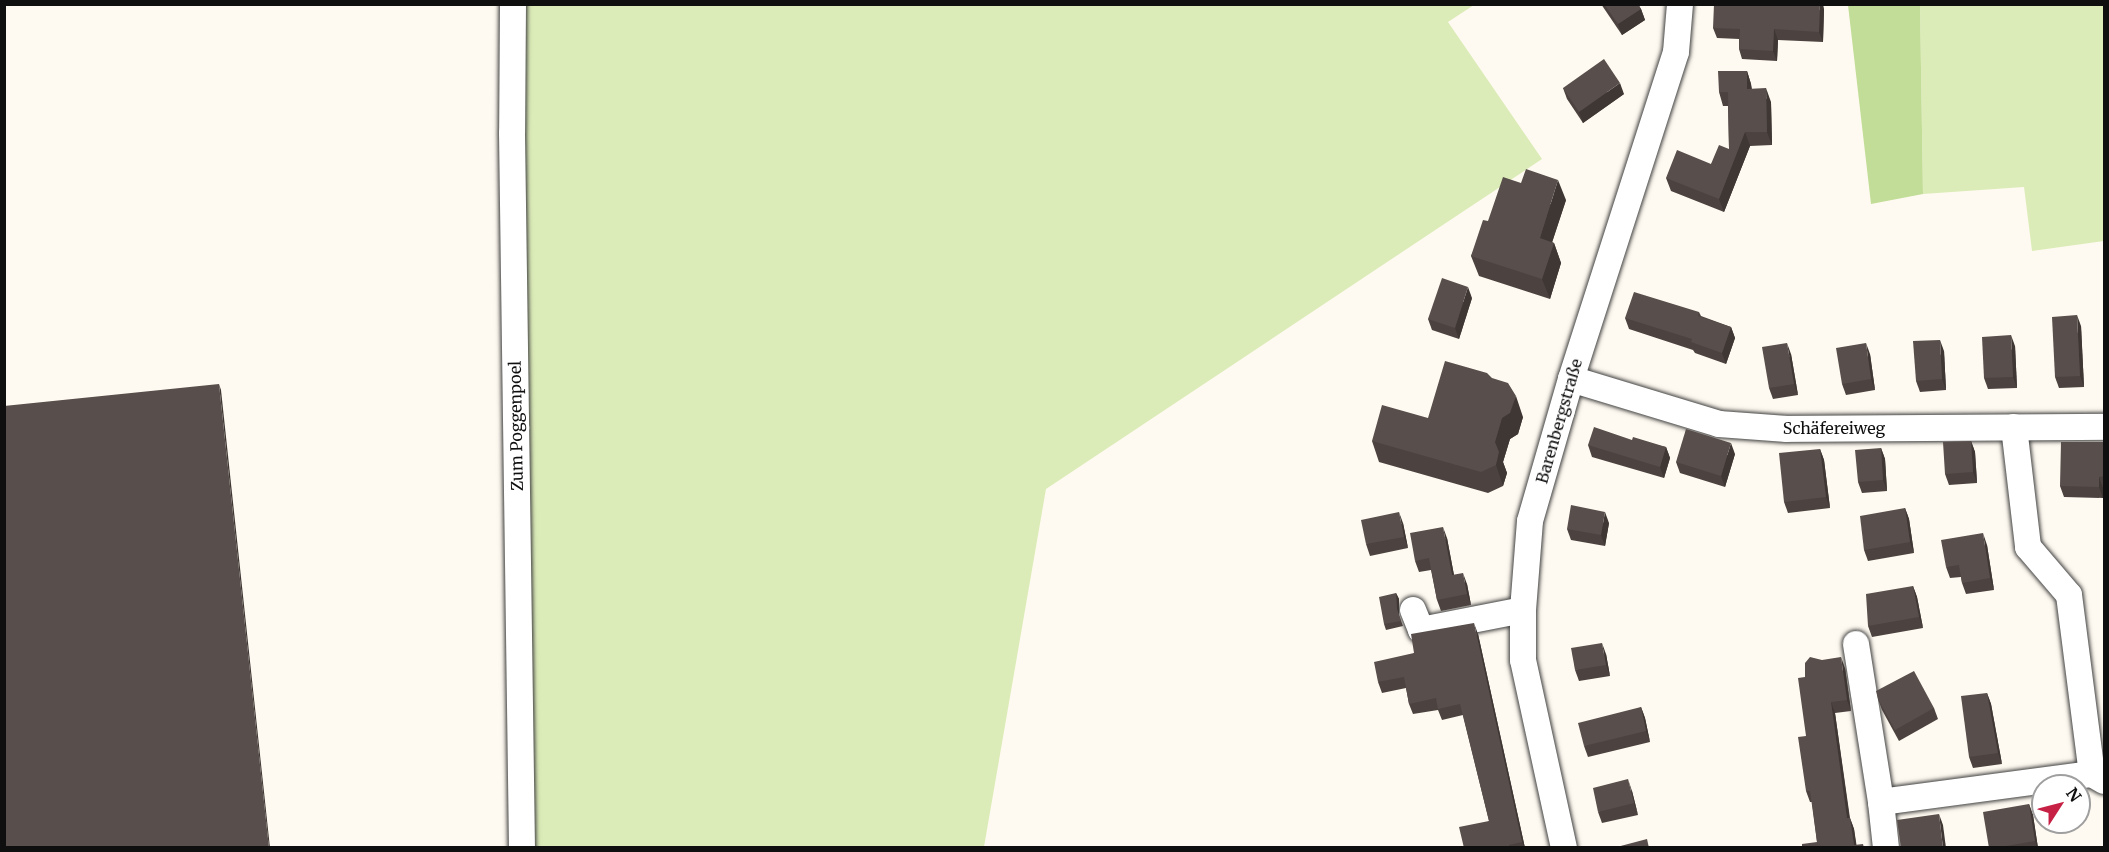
<!DOCTYPE html>
<html>
<head>
<meta charset="utf-8">
<style>
  body { margin:0 }
  #map { position:relative; width:2109px; height:852px; overflow:hidden; background:#fffaf1; font-family:Merriweather,serif }
  div>[style] { position:absolute }
  .green>* { inset:0; background:#dcecb8 }
  .forest>* { inset:0; background:#c2dd97 }
  .roads { filter:drop-shadow(0 0 2px #424242) drop-shadow(0 0 2px #424242) }
  .minor>* { height:26px; margin:-13px; padding:0 13px; transform-origin:13px; border-radius:13px; background:#fff }
  .wall>* { inset:0; background:#4c4340 }
  .shaded-wall>* { inset:0; background:#3e3734 }
  .building>* { inset:0; background:#584e4b }
  span { translate:-50% -50%; white-space:nowrap; text-align:center; line-height:1.15; -webkit-text-stroke:6px #fff; paint-order:stroke }
  .street-label { font-size:16px; color:#0f0f0f }
  .frame { position:absolute; inset:0; border:6px solid #0f0f0f; pointer-events:none }
  .north { position:absolute; left:2031px; top:774px; width:60px; height:60px; box-sizing:border-box; background:#fff; border:2px solid #9f9f9f; border-radius:50%; rotate:54deg; font-size:16px; font-weight:700; line-height:24px; text-align:center; color:#0f0f0f }
  .north::after { content:''; display:block; margin:auto; width:21px; height:27px; background:#c62044; clip-path:polygon(50% 0,100% 100%,50% 72%,0 100%) }
</style>
</head>
<body>
<div id="map">
  <div class="green">
    <div style="clip-path:polygon(526px 5px,1474px 5px,1448px 22px,1542px 159px,1046px 489px,984px 847px,535px 847px,523px 124px)"></div>
    <div style="clip-path:polygon(1920px 5px,2104px 5px,2104px 241px,2032px 251px,2024px 187px,1923px 194px)"></div>
  </div>
  <div class="forest">
    <div style="clip-path:polygon(1848px 5px,1920px 5px,1923px 194px,1871px 204px)"></div>
  </div>
  <div class="roads">
    <div class="minor">
      <div style="left:513px;top:4px;width:129px;rotate:90.4deg"></div>
      <div style="left:512px;top:133px;width:715px;rotate:89.2deg"></div>
      <div style="left:1571px;top:379px;width:155px;rotate:16.9deg"></div>
      <div style="left:1719px;top:424px;width:68px;rotate:4.2deg"></div>
      <div style="left:1787px;top:429px;width:317px;rotate:-0.4deg"></div>
      <div style="left:2014px;top:427px;width:121px;rotate:83.3deg"></div>
      <div style="left:2028px;top:547px;width:63px;rotate:49.5deg"></div>
      <div style="left:2069px;top:595px;width:180px;rotate:82.7deg"></div>
      <div style="left:2092px;top:774px;width:14px;rotate:30deg"></div>
      <div style="left:1413px;top:610px;width:22px;rotate:68deg"></div>
      <div style="left:1421px;top:630px;width:104px;rotate:-11.1deg"></div>
      <div style="left:1856px;top:644px;width:160px;rotate:81deg"></div>
      <div style="left:1881px;top:802px;width:213px;rotate:-7.6deg"></div>
      <div style="left:1881px;top:802px;width:46px;rotate:83.8deg"></div>
      <div style="left:1564px;top:848px;width:192px;rotate:-102.3deg"></div>
      <div style="left:1523px;top:660px;width:50px;rotate:-90deg"></div>
      <div style="left:1523px;top:610px;width:89px;rotate:-85.5deg"></div>
      <div style="left:1530px;top:521px;width:148px;rotate:-73.9deg"></div>
      <div style="left:1571px;top:379px;width:343px;rotate:-72.2deg"></div>
      <div style="left:1676px;top:52px;width:48px;rotate:-85.2deg"></div>
    </div>
  </div>
  <div class="wall">
    <div style="clip-path:polygon(1601px 4px,1638px 4px,1641px 9px,1645px 20px,1622px 35px)"></div>
    <div style="clip-path:polygon(1824px 9px,1823px 42px,1778px 40px,1777px 61px,1742px 59px,1739px 49px,1739px 39px,1717px 38px,1713px 28px)"></div>
    <div style="clip-path:polygon(1747px 71px,1751px 84px,1752px 89px,1771px 102px,1772px 145px,1750px 146px,1724px 212px,1671px 191px,1666px 178px,1711px 164px,1729px 149px,1728px 106px,1723px 106px,1719px 92px)"></div>
    <div style="clip-path:polygon(1563px 88px,1624px 94px,1583px 123px,1567px 99px)"></div>
    <div style="clip-path:polygon(1566px 200px,1552px 242px,1554px 243px,1561px 263px,1550px 299px,1479px 276px,1471px 256px,1488px 221px)"></div>
    <div style="clip-path:polygon(1472px 298px,1459px 339px,1432px 330px,1428px 319px)"></div>
    <div style="clip-path:polygon(1699px 312px,1701px 316px,1731px 327px,1735px 338px,1726px 364px,1695px 353px,1693px 350px,1629px 329px,1625px 318px)"></div>
    <div style="clip-path:polygon(2081px 326px,2084px 387px,2059px 388px,2055px 377px)"></div>
    <div style="clip-path:polygon(2015px 346px,2017px 388px,1988px 389px,1984px 378px)"></div>
    <div style="clip-path:polygon(1944px 351px,1946px 390px,1920px 392px,1916px 381px)"></div>
    <div style="clip-path:polygon(1791px 354px,1798px 395px,1773px 399px,1769px 388px)"></div>
    <div style="clip-path:polygon(1870px 354px,1875px 390px,1846px 395px,1842px 384px)"></div>
    <div style="clip-path:polygon(1523px 417px,1518px 434px,1510px 439px,1503px 462px,1507px 473px,1503px 486px,1488px 493px,1379px 462px,1372px 441px,1428px 418px)"></div>
    <div style="clip-path:polygon(1632px 440px,1666px 447px,1670px 458px,1664px 478px,1592px 457px,1588px 445px)"></div>
    <div style="clip-path:polygon(1971px 441px,1975px 452px,1977px 483px,1949px 485px,1945px 474px)"></div>
    <div style="clip-path:polygon(2104px 442px,2104px 488px,2103px 488px,2103px 498px,2064px 497px,2060px 486px)"></div>
    <div style="clip-path:polygon(1881px 448px,1885px 459px,1887px 491px,1862px 493px,1858px 482px)"></div>
    <div style="clip-path:polygon(1820px 449px,1824px 460px,1830px 508px,1788px 513px,1784px 502px)"></div>
    <div style="clip-path:polygon(1735px 454px,1725px 487px,1680px 473px,1676px 462px)"></div>
    <div style="clip-path:polygon(1905px 508px,1909px 519px,1914px 553px,1868px 561px,1864px 550px)"></div>
    <div style="clip-path:polygon(1403px 523px,1408px 548px,1370px 556px,1366px 544px)"></div>
    <div style="clip-path:polygon(1609px 523px,1605px 546px,1571px 540px,1567px 529px)"></div>
    <div style="clip-path:polygon(1447px 538px,1454px 575px,1467px 584px,1471px 605px,1441px 611px,1437px 600px,1431px 570px,1419px 572px,1415px 561px)"></div>
    <div style="clip-path:polygon(1987px 545px,1994px 590px,1966px 594px,1962px 583px,1961px 577px,1950px 578px,1946px 567px)"></div>
    <div style="clip-path:polygon(1913px 586px,1917px 597px,1923px 628px,1872px 637px,1868px 626px)"></div>
    <div style="clip-path:polygon(1396px 593px,1399px 599px,1399px 615px,1403px 626px,1386px 630px,1384px 624px)"></div>
    <div style="clip-path:polygon(1478px 634px,1525px 848px,1464px 848px,1489px 821px,1463px 715px,1442px 720px,1438px 710px,1413px 714px,1409px 704px,1406px 688px,1382px 693px,1378px 682px,1414px 653px)"></div>
    <div style="clip-path:polygon(1606px 654px,1610px 676px,1579px 681px,1575px 670px)"></div>
    <div style="clip-path:polygon(1845px 668px,1851px 711px,1835px 713px,1850px 818px,1854px 829px,1856px 845px,1817px 842px,1812px 802px,1810px 802px,1806px 791px,1806px 736px)"></div>
    <div style="clip-path:polygon(1987px 693px,1991px 704px,2002px 764px,1973px 768px,1969px 757px)"></div>
    <div style="clip-path:polygon(1878px 699px,1934px 708px,1938px 719px,1899px 741px,1882px 710px)"></div>
    <div style="clip-path:polygon(1641px 707px,1645px 718px,1650px 742px,1588px 757px,1584px 746px)"></div>
    <div style="clip-path:polygon(1632px 791px,1638px 815px,1602px 823px,1598px 812px)"></div>
    <div style="clip-path:polygon(2029px 804px,2033px 815px,2038px 848px,1989px 848px)"></div>
  </div>
  <div class="shaded-wall">
    <div style="clip-path:polygon(1820px 4px,1823px 4px,1824px 9px,1823px 42px,1819px 32px)"></div>
    <div style="clip-path:polygon(1641px 9px,1645px 20px,1622px 35px,1618px 24px)"></div>
    <div style="clip-path:polygon(1774px 29px,1778px 40px,1777px 61px,1773px 51px)"></div>
    <div style="clip-path:polygon(1747px 71px,1751px 84px,1752px 102px,1747px 89px)"></div>
    <div style="clip-path:polygon(1620px 83px,1624px 94px,1583px 123px,1579px 112px)"></div>
    <div style="clip-path:polygon(1766px 88px,1771px 102px,1772px 145px,1767px 132px)"></div>
    <div style="clip-path:polygon(1745px 132px,1750px 146px,1724px 212px,1719px 199px)"></div>
    <div style="clip-path:polygon(1558px 180px,1566px 200px,1547px 258px,1540px 238px)"></div>
    <div style="clip-path:polygon(1554px 243px,1561px 263px,1550px 299px,1542px 279px)"></div>
    <div style="clip-path:polygon(1468px 287px,1472px 298px,1459px 339px,1455px 328px)"></div>
    <div style="clip-path:polygon(2077px 315px,2081px 326px,2084px 387px,2080px 376px)"></div>
    <div style="clip-path:polygon(1731px 327px,1735px 338px,1726px 364px,1722px 353px)"></div>
    <div style="clip-path:polygon(2011px 335px,2015px 346px,2017px 388px,2013px 377px)"></div>
    <div style="clip-path:polygon(1940px 340px,1944px 351px,1946px 390px,1942px 379px)"></div>
    <div style="clip-path:polygon(1787px 343px,1791px 354px,1798px 395px,1794px 384px)"></div>
    <div style="clip-path:polygon(1866px 343px,1870px 354px,1875px 390px,1871px 379px)"></div>
    <div style="clip-path:polygon(219px 384px,221px 390px,270px 848px,269px 848px)"></div>
    <div style="clip-path:polygon(1516px 396px,1523px 417px,1518px 434px,1510px 439px,1503px 462px,1507px 473px,1503px 486px,1496px 465px,1495px 442px,1502px 418px)"></div>
    <div style="clip-path:polygon(1971px 441px,1975px 452px,1977px 483px,1973px 472px)"></div>
    <div style="clip-path:polygon(1731px 443px,1735px 454px,1725px 487px,1721px 476px)"></div>
    <div style="clip-path:polygon(1666px 447px,1670px 458px,1664px 478px,1660px 467px)"></div>
    <div style="clip-path:polygon(1881px 448px,1885px 459px,1887px 491px,1883px 480px)"></div>
    <div style="clip-path:polygon(1820px 449px,1824px 460px,1830px 508px,1826px 497px)"></div>
    <div style="clip-path:polygon(2099px 477px,2103px 488px,2103px 498px,2099px 487px)"></div>
    <div style="clip-path:polygon(1905px 508px,1909px 519px,1914px 553px,1910px 542px)"></div>
    <div style="clip-path:polygon(1399px 512px,1403px 523px,1408px 548px,1404px 537px)"></div>
    <div style="clip-path:polygon(1605px 512px,1609px 523px,1605px 546px,1601px 535px)"></div>
    <div style="clip-path:polygon(1443px 527px,1447px 538px,1456px 586px,1452px 575px)"></div>
    <div style="clip-path:polygon(1983px 533px,1987px 545px,1994px 590px,1990px 578px)"></div>
    <div style="clip-path:polygon(1463px 573px,1467px 584px,1471px 605px,1467px 594px)"></div>
    <div style="clip-path:polygon(1913px 586px,1917px 597px,1923px 628px,1919px 617px)"></div>
    <div style="clip-path:polygon(1396px 593px,1399px 599px,1399px 615px,1397px 609px)"></div>
    <div style="clip-path:polygon(1474px 623px,1478px 634px,1525px 848px,1522px 842px)"></div>
    <div style="clip-path:polygon(1602px 643px,1606px 654px,1610px 676px,1606px 665px)"></div>
    <div style="clip-path:polygon(1841px 657px,1845px 668px,1851px 711px,1847px 700px)"></div>
    <div style="clip-path:polygon(1987px 693px,1991px 704px,2002px 764px,1998px 753px)"></div>
    <div style="clip-path:polygon(1831px 702px,1835px 713px,1851px 829px,1847px 818px)"></div>
    <div style="clip-path:polygon(1641px 707px,1645px 718px,1650px 742px,1646px 731px)"></div>
    <div style="clip-path:polygon(1628px 779px,1632px 791px,1638px 815px,1634px 803px)"></div>
    <div style="clip-path:polygon(2029px 804px,2033px 815px,2038px 848px,2037px 848px,2035px 841px)"></div>
    <div style="clip-path:polygon(1939px 814px,1943px 825px,1946px 848px,1943px 848px)"></div>
    <div style="clip-path:polygon(1850px 818px,1854px 829px,1857px 848px,1854px 845px)"></div>
  </div>
  <div class="building">
    <div style="clip-path:polygon(1604px 4px,1638px 4px,1641px 9px,1618px 24px)"></div>
    <div style="clip-path:polygon(1714px 4px,1820px 4px,1819px 32px,1774px 29px,1773px 51px,1739px 49px,1740px 29px,1713px 28px)"></div>
    <div style="clip-path:polygon(1604px 59px,1620px 83px,1579px 112px,1563px 88px)"></div>
    <div style="clip-path:polygon(1718px 71px,1747px 71px,1747px 89px,1766px 88px,1767px 132px,1745px 132px,1719px 199px,1666px 178px,1677px 150px,1711px 164px,1719px 145px,1729px 149px,1728px 92px,1719px 92px)"></div>
    <div style="clip-path:polygon(1526px 169px,1558px 180px,1540px 238px,1554px 243px,1542px 279px,1471px 256px,1483px 220px,1488px 221px,1503px 177px,1521px 183px)"></div>
    <div style="clip-path:polygon(1442px 278px,1468px 287px,1455px 328px,1428px 319px)"></div>
    <div style="clip-path:polygon(1634px 292px,1699px 312px,1698px 316px,1731px 327px,1722px 353px,1691px 342px,1692px 339px,1625px 318px)"></div>
    <div style="clip-path:polygon(2077px 315px,2080px 376px,2055px 377px,2052px 317px)"></div>
    <div style="clip-path:polygon(2011px 335px,2013px 377px,1984px 378px,1982px 337px)"></div>
    <div style="clip-path:polygon(1940px 340px,1942px 379px,1916px 381px,1913px 341px)"></div>
    <div style="clip-path:polygon(1787px 343px,1794px 384px,1769px 388px,1762px 347px)"></div>
    <div style="clip-path:polygon(1866px 343px,1871px 379px,1842px 384px,1836px 348px)"></div>
    <div style="clip-path:polygon(1445px 361px,1487px 373px,1492px 378px,1508px 383px,1516px 396px,1510px 413px,1502px 418px,1495px 442px,1499px 452px,1496px 465px,1481px 472px,1372px 441px,1382px 405px,1428px 418px)"></div>
    <div style="clip-path:polygon(219px 384px,269px 848px,4px 848px,4px 406px)"></div>
    <div style="clip-path:polygon(1594px 427px,1632px 440px,1633px 437px,1666px 447px,1660px 467px,1588px 445px)"></div>
    <div style="clip-path:polygon(1686px 429px,1731px 443px,1721px 476px,1676px 462px)"></div>
    <div style="clip-path:polygon(1971px 441px,1973px 472px,1945px 474px,1943px 442px)"></div>
    <div style="clip-path:polygon(2061px 442px,2104px 442px,2104px 476px,2099px 477px,2099px 487px,2060px 486px)"></div>
    <div style="clip-path:polygon(1881px 448px,1883px 480px,1858px 482px,1855px 450px)"></div>
    <div style="clip-path:polygon(1820px 449px,1826px 497px,1784px 502px,1779px 453px)"></div>
    <div style="clip-path:polygon(1571px 505px,1605px 512px,1601px 535px,1567px 529px)"></div>
    <div style="clip-path:polygon(1905px 508px,1910px 542px,1864px 550px,1860px 516px)"></div>
    <div style="clip-path:polygon(1399px 512px,1404px 537px,1366px 544px,1361px 520px)"></div>
    <div style="clip-path:polygon(1443px 527px,1452px 575px,1463px 573px,1467px 594px,1437px 600px,1429px 558px,1415px 561px,1410px 533px)"></div>
    <div style="clip-path:polygon(1983px 533px,1990px 578px,1962px 583px,1959px 565px,1946px 567px,1941px 540px)"></div>
    <div style="clip-path:polygon(1913px 586px,1919px 617px,1868px 626px,1866px 594px)"></div>
    <div style="clip-path:polygon(1396px 593px,1397px 609px,1401px 621px,1384px 624px,1379px 597px)"></div>
    <div style="clip-path:polygon(1474px 623px,1522px 842px,1509px 845px,1509px 848px,1464px 848px,1459px 827px,1489px 821px,1460px 704px,1438px 709px,1436px 698px,1409px 704px,1404px 677px,1378px 682px,1374px 662px,1414px 653px,1411px 634px)"></div>
    <div style="clip-path:polygon(1602px 643px,1606px 665px,1575px 670px,1571px 648px)"></div>
    <div style="clip-path:polygon(1810px 657px,1822px 660px,1841px 657px,1847px 700px,1831px 702px,1847px 818px,1850px 818px,1854px 845px,1863px 844px,1864px 848px,1802px 848px,1802px 844px,1817px 842px,1810px 791px,1806px 791px,1798px 737px,1806px 736px,1798px 678px,1805px 677px,1805px 663px)"></div>
    <div style="clip-path:polygon(1914px 671px,1934px 708px,1895px 730px,1878px 699px,1876px 691px)"></div>
    <div style="clip-path:polygon(1987px 693px,1998px 753px,1969px 757px,1961px 696px)"></div>
    <div style="clip-path:polygon(1641px 707px,1646px 731px,1584px 746px,1578px 723px)"></div>
    <div style="clip-path:polygon(1628px 779px,1634px 803px,1598px 812px,1593px 788px)"></div>
    <div style="clip-path:polygon(2029px 804px,2035px 841px,1995px 848px,1989px 848px,1983px 812px)"></div>
    <div style="clip-path:polygon(1939px 814px,1943px 848px,1901px 848px,1897px 820px)"></div>
    <div style="clip-path:polygon(1647px 839px,1649px 848px,1613px 848px)"></div>
  </div>
  <div class="street-label">
    <span style="left:1559px;top:421px;rotate:-74deg">Barenbergstraße</span>
    <span style="left:516px;top:426px;rotate:-91deg">Zum Poggenpoel</span>
    <span style="left:1834px;top:428px">Schäfereiweg</span>
  </div>
  <div class="frame"></div>
  <div class="north">N</div>
</div>
</body>
</html>
